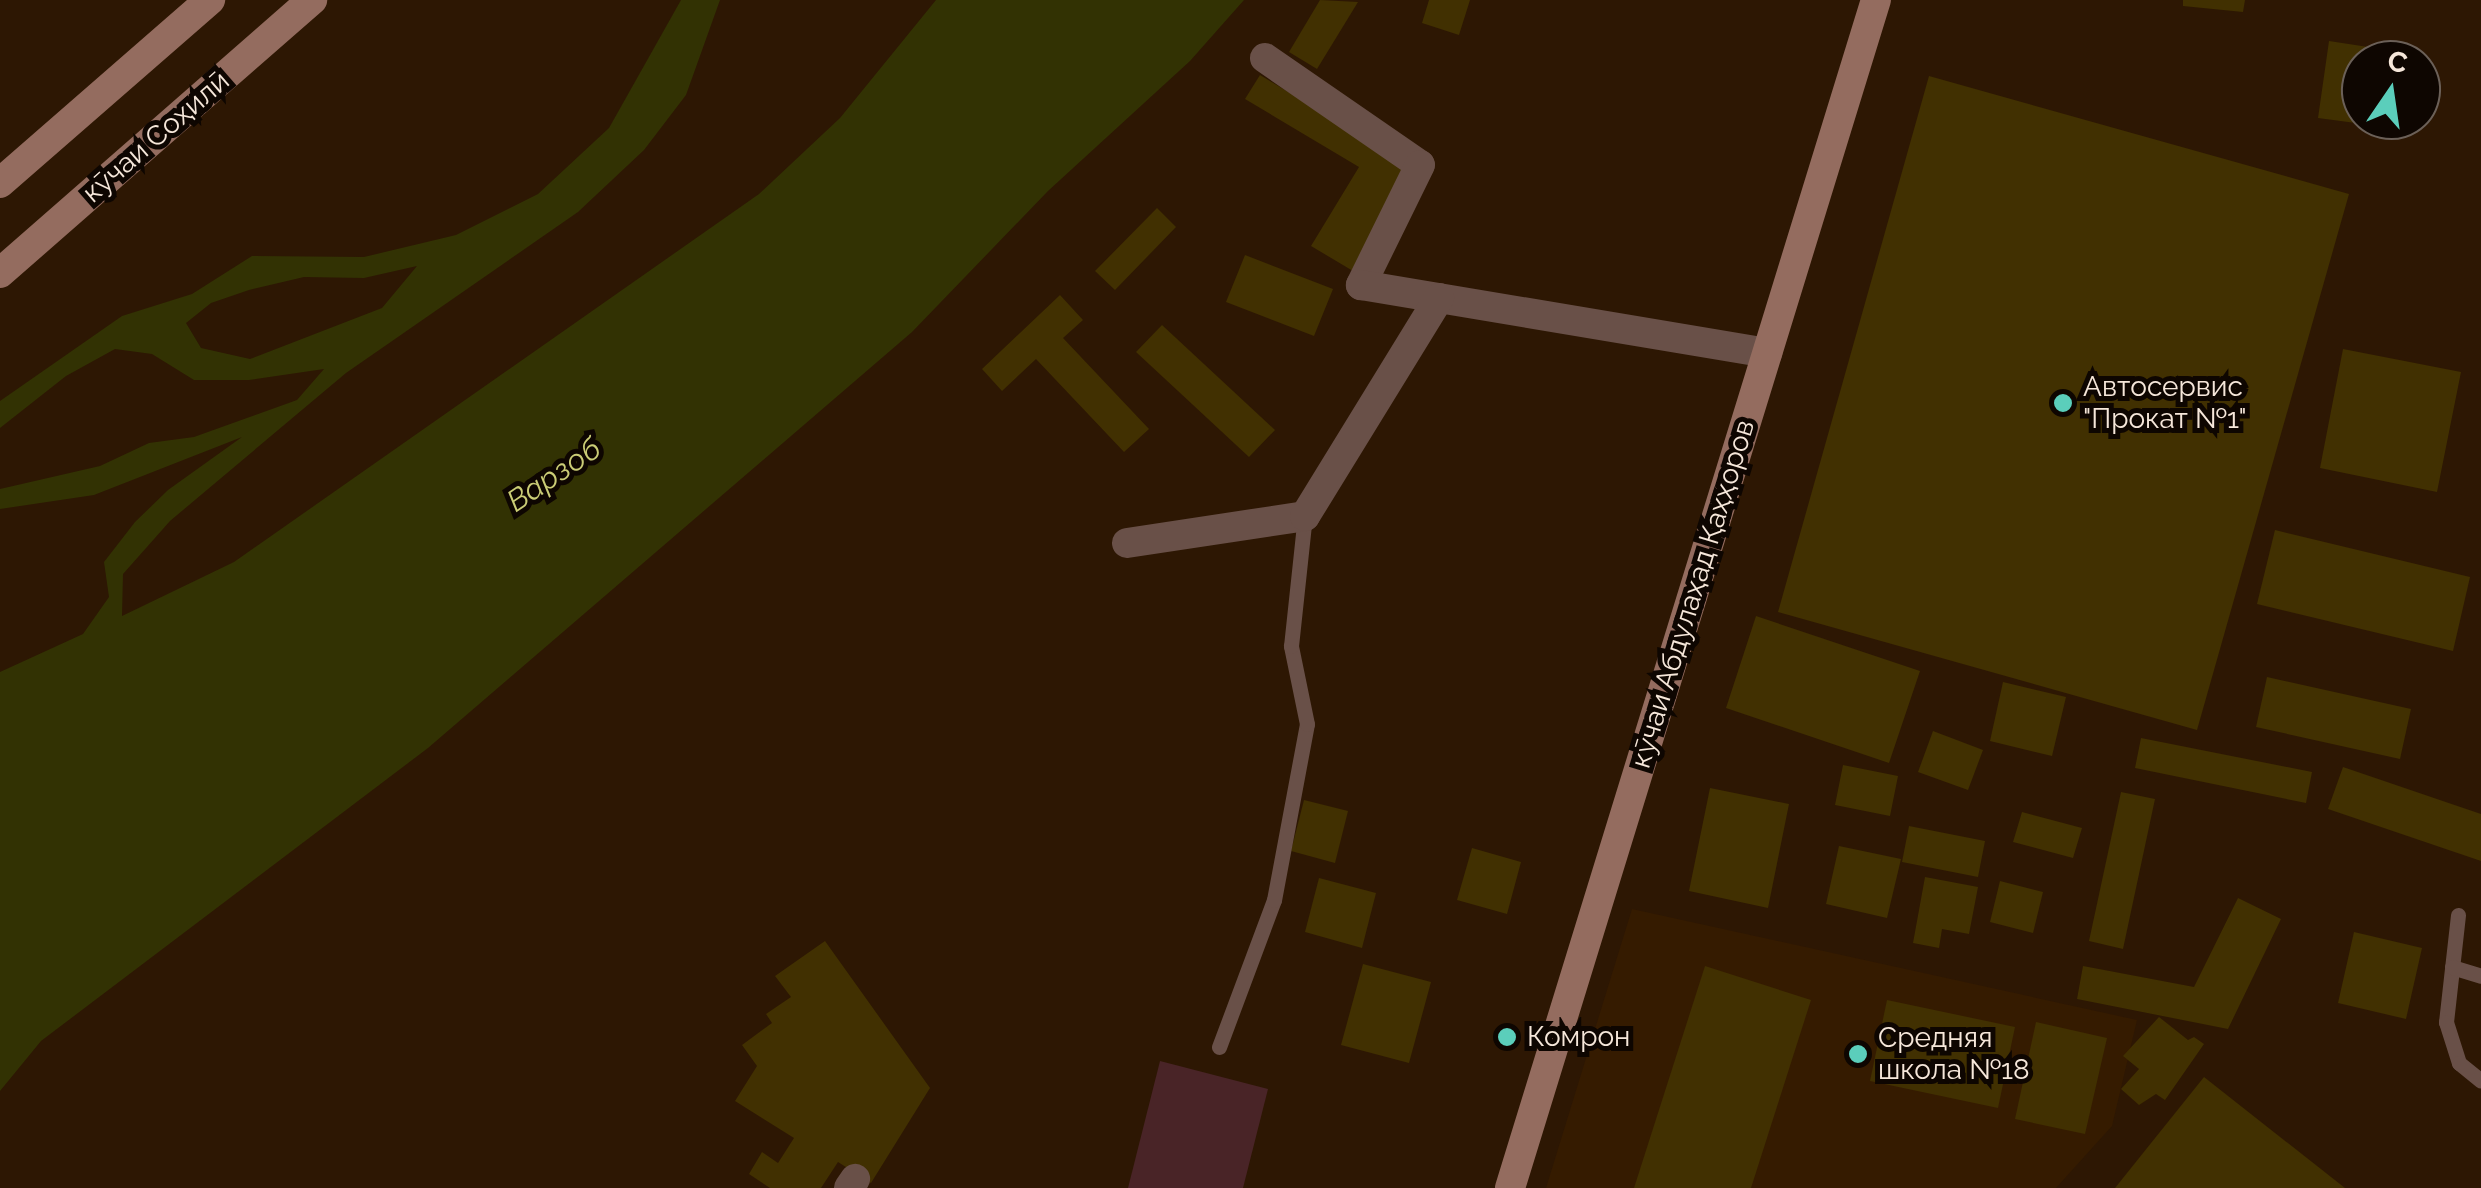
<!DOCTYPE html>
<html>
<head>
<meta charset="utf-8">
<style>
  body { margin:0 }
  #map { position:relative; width:2481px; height:1188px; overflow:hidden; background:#2d1703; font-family:Raleway,sans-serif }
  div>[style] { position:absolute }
  .built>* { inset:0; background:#351b00 }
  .green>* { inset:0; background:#492427 }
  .water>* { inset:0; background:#323203 }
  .building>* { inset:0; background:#413001 }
  .lane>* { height:15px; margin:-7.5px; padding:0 7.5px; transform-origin:7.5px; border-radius:7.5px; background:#695048 }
  .street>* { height:30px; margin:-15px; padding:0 15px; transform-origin:15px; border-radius:15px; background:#695048 }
  .secondary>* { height:30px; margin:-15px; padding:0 15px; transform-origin:15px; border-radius:15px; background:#946c5f }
  .dots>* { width:28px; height:28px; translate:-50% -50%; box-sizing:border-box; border:5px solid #0e0601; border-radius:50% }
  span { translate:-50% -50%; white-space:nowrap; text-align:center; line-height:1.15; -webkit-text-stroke:10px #0e0601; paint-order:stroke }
  .street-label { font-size:28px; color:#f6e7da }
  .poi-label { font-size:28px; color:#f6e7da }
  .left { translate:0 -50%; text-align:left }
  .water-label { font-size:30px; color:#cbcd76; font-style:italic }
  .north { position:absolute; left:2341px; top:40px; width:100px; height:100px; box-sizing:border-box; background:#0e0601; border:2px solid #6b6058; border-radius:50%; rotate:13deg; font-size:28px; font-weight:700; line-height:40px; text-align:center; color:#f6e7da }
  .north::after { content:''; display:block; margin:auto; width:35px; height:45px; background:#5bcebb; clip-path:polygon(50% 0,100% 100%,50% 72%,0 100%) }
</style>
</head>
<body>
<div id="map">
  <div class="built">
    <div style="clip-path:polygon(1632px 909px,2137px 1020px,2112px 1126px,2056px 1188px,1546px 1188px)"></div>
  </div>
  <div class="green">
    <div style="clip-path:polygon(1160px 1061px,1268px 1089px,1243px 1188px,1128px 1188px)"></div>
  </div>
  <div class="water">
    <div style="clip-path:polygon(evenodd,681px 0,720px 0,686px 95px,644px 150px,578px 212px,346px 373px,170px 521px,123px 574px,122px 616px,234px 562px,759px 194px,840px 118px,936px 0,1244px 0,1190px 61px,1048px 191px,912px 332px,428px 748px,41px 1041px,0 1091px,0 672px,83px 634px,109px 597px,104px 562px,135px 522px,168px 490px,242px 437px,94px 495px,0 509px,0 489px,100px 466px,149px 443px,194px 437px,297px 400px,324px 369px,249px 380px,194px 380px,152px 354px,115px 349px,66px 376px,0 428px,0 401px,122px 316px,192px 294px,252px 256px,364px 257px,456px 235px,538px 194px,609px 128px,681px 0,417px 266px,382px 308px,250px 359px,201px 348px,186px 323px,211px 303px,249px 290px,304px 277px,364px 278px,417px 266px)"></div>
  </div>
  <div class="building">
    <div style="clip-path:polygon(1320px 0,1358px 2px,1317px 69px,1289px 52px)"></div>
    <div style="clip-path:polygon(1429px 0,1470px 0,1459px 35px,1422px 23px)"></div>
    <div style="clip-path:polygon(2183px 0,2245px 0,2243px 12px,2183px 6px)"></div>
    <div style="clip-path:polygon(2329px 41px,2414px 54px,2413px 60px,2361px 60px,2361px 120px,2387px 120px,2386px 127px,2318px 118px)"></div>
    <div style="clip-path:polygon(1260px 75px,1414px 168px,1353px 271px,1311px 246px,1359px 167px,1245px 99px)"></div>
    <div style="clip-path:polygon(1929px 76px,2349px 194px,2197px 730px,1778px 612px)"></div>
    <div style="clip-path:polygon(1157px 208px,1176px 227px,1115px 290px,1095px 271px)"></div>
    <div style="clip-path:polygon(1245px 255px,1333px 289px,1314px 336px,1226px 302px)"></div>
    <div style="clip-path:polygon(1060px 295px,1083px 320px,1063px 338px,1149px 429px,1124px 452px,1036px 359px,1002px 391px,982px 369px)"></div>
    <div style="clip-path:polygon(1162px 325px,1275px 430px,1249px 457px,1136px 352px)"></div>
    <div style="clip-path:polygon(2343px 349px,2461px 372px,2437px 492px,2320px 468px)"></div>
    <div style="clip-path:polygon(2275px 530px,2470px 577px,2453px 651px,2257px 604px)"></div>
    <div style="clip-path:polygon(1756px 616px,1920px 671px,1889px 763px,1726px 708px)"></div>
    <div style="clip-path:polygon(2267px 677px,2411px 709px,2400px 759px,2256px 727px)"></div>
    <div style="clip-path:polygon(2003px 682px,2066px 697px,2052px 756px,1990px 741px)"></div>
    <div style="clip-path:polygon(1933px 731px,1983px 750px,1968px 790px,1918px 772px)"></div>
    <div style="clip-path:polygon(2141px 738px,2312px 772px,2306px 803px,2135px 768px)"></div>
    <div style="clip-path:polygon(1843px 765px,1898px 776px,1890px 816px,1835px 805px)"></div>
    <div style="clip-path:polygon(2343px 767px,2481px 814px,2481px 861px,2328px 809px)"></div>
    <div style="clip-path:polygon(1710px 788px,1789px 804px,1768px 908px,1689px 891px)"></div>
    <div style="clip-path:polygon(2121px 792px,2155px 799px,2123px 949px,2089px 941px)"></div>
    <div style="clip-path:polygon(1304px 800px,1348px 811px,1335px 863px,1291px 851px)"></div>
    <div style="clip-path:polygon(2022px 812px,2082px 828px,2073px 858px,2013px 842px)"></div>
    <div style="clip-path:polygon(1909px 826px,1985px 841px,1978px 877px,1902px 862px)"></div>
    <div style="clip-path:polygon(1839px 846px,1901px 859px,1887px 918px,1826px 904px)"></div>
    <div style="clip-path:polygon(1472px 848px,1521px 862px,1507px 914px,1457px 900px)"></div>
    <div style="clip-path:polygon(1925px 877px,1978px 887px,1969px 934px,1942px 929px,1939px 948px,1913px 943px)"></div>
    <div style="clip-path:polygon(1319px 878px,1376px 893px,1362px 948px,1305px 932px)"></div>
    <div style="clip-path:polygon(2000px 881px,2043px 892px,2033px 933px,1990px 922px)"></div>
    <div style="clip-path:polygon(2238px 898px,2281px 919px,2228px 1029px,2077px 999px,2083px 966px,2194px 987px)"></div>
    <div style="clip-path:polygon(2354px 932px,2422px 948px,2406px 1019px,2338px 1003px)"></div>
    <div style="clip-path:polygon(825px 941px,930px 1088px,871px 1183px,838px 1162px,821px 1188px,770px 1188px,749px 1174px,762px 1152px,778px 1163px,794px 1138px,735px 1101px,757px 1066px,742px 1045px,772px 1023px,766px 1014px,791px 997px,775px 976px)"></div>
    <div style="clip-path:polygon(1363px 964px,1431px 982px,1409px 1063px,1341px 1045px)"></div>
    <div style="clip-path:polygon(1705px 966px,1811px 1000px,1751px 1188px,1634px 1188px)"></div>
    <div style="clip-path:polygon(1887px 1000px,2015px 1027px,1998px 1108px,1870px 1081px)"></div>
    <div style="clip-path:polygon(2159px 1017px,2188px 1040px,2194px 1037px,2204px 1044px,2165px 1100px,2156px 1094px,2139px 1105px,2121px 1089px,2139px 1069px,2123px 1056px)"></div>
    <div style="clip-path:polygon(2036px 1022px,2107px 1038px,2085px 1134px,2015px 1119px)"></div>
    <div style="clip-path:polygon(2204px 1077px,2345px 1188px,2115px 1188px)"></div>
  </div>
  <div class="lane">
    <div style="left:2458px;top:915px;width:108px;rotate:96.4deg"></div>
    <div style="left:2446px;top:1022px;width:43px;rotate:72.4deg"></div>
    <div style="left:2459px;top:1063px;width:28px;rotate:39deg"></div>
    <div style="left:2452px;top:967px;width:30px;rotate:17deg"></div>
    <div style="left:1219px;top:1047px;width:157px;rotate:-69.5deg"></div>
    <div style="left:1274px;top:900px;width:179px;rotate:-79.4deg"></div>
    <div style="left:1307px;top:724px;width:80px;rotate:-101.6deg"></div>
    <div style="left:1291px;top:646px;width:131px;rotate:-83.9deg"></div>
  </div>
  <div class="street">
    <div style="left:1265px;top:58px;width:188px;rotate:34.6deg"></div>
    <div style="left:1420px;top:165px;width:134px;rotate:116.2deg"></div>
    <div style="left:1361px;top:285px;width:412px;rotate:9.5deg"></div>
    <div style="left:1127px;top:543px;width:180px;rotate:-8.6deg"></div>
    <div style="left:1305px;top:516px;width:256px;rotate:-58.4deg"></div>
    <div style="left:849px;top:1188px;width:11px;rotate:-56deg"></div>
  </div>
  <div class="secondary">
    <div style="left:0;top:183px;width:279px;rotate:-41.1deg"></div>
    <div style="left:0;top:273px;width:415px;rotate:-41.2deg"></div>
    <div style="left:1510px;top:1188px;width:1243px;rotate:-72.88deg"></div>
  </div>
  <div class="dots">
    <div style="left:2063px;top:403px;background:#5bcebb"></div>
    <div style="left:1507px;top:1037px;background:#5bcebb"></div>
    <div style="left:1858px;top:1054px;background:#5bcebb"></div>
  </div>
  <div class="street-label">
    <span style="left:156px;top:137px;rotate:-41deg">кӯчаи Соҳилӣ</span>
    <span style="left:1693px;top:594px;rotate:-73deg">кӯчаи Абдулаҳад Қаҳҳоров</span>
  </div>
  <div class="poi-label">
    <span class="left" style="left:2083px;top:403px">Автосервис<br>"Прокат №1"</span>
    <span class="left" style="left:1527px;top:1037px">Комрон</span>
    <span class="left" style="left:1878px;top:1054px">Средняя<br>школа №18</span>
  </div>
  <div class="water-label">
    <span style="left:554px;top:475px;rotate:-34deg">Варзоб</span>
  </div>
  <div class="north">С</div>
</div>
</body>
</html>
